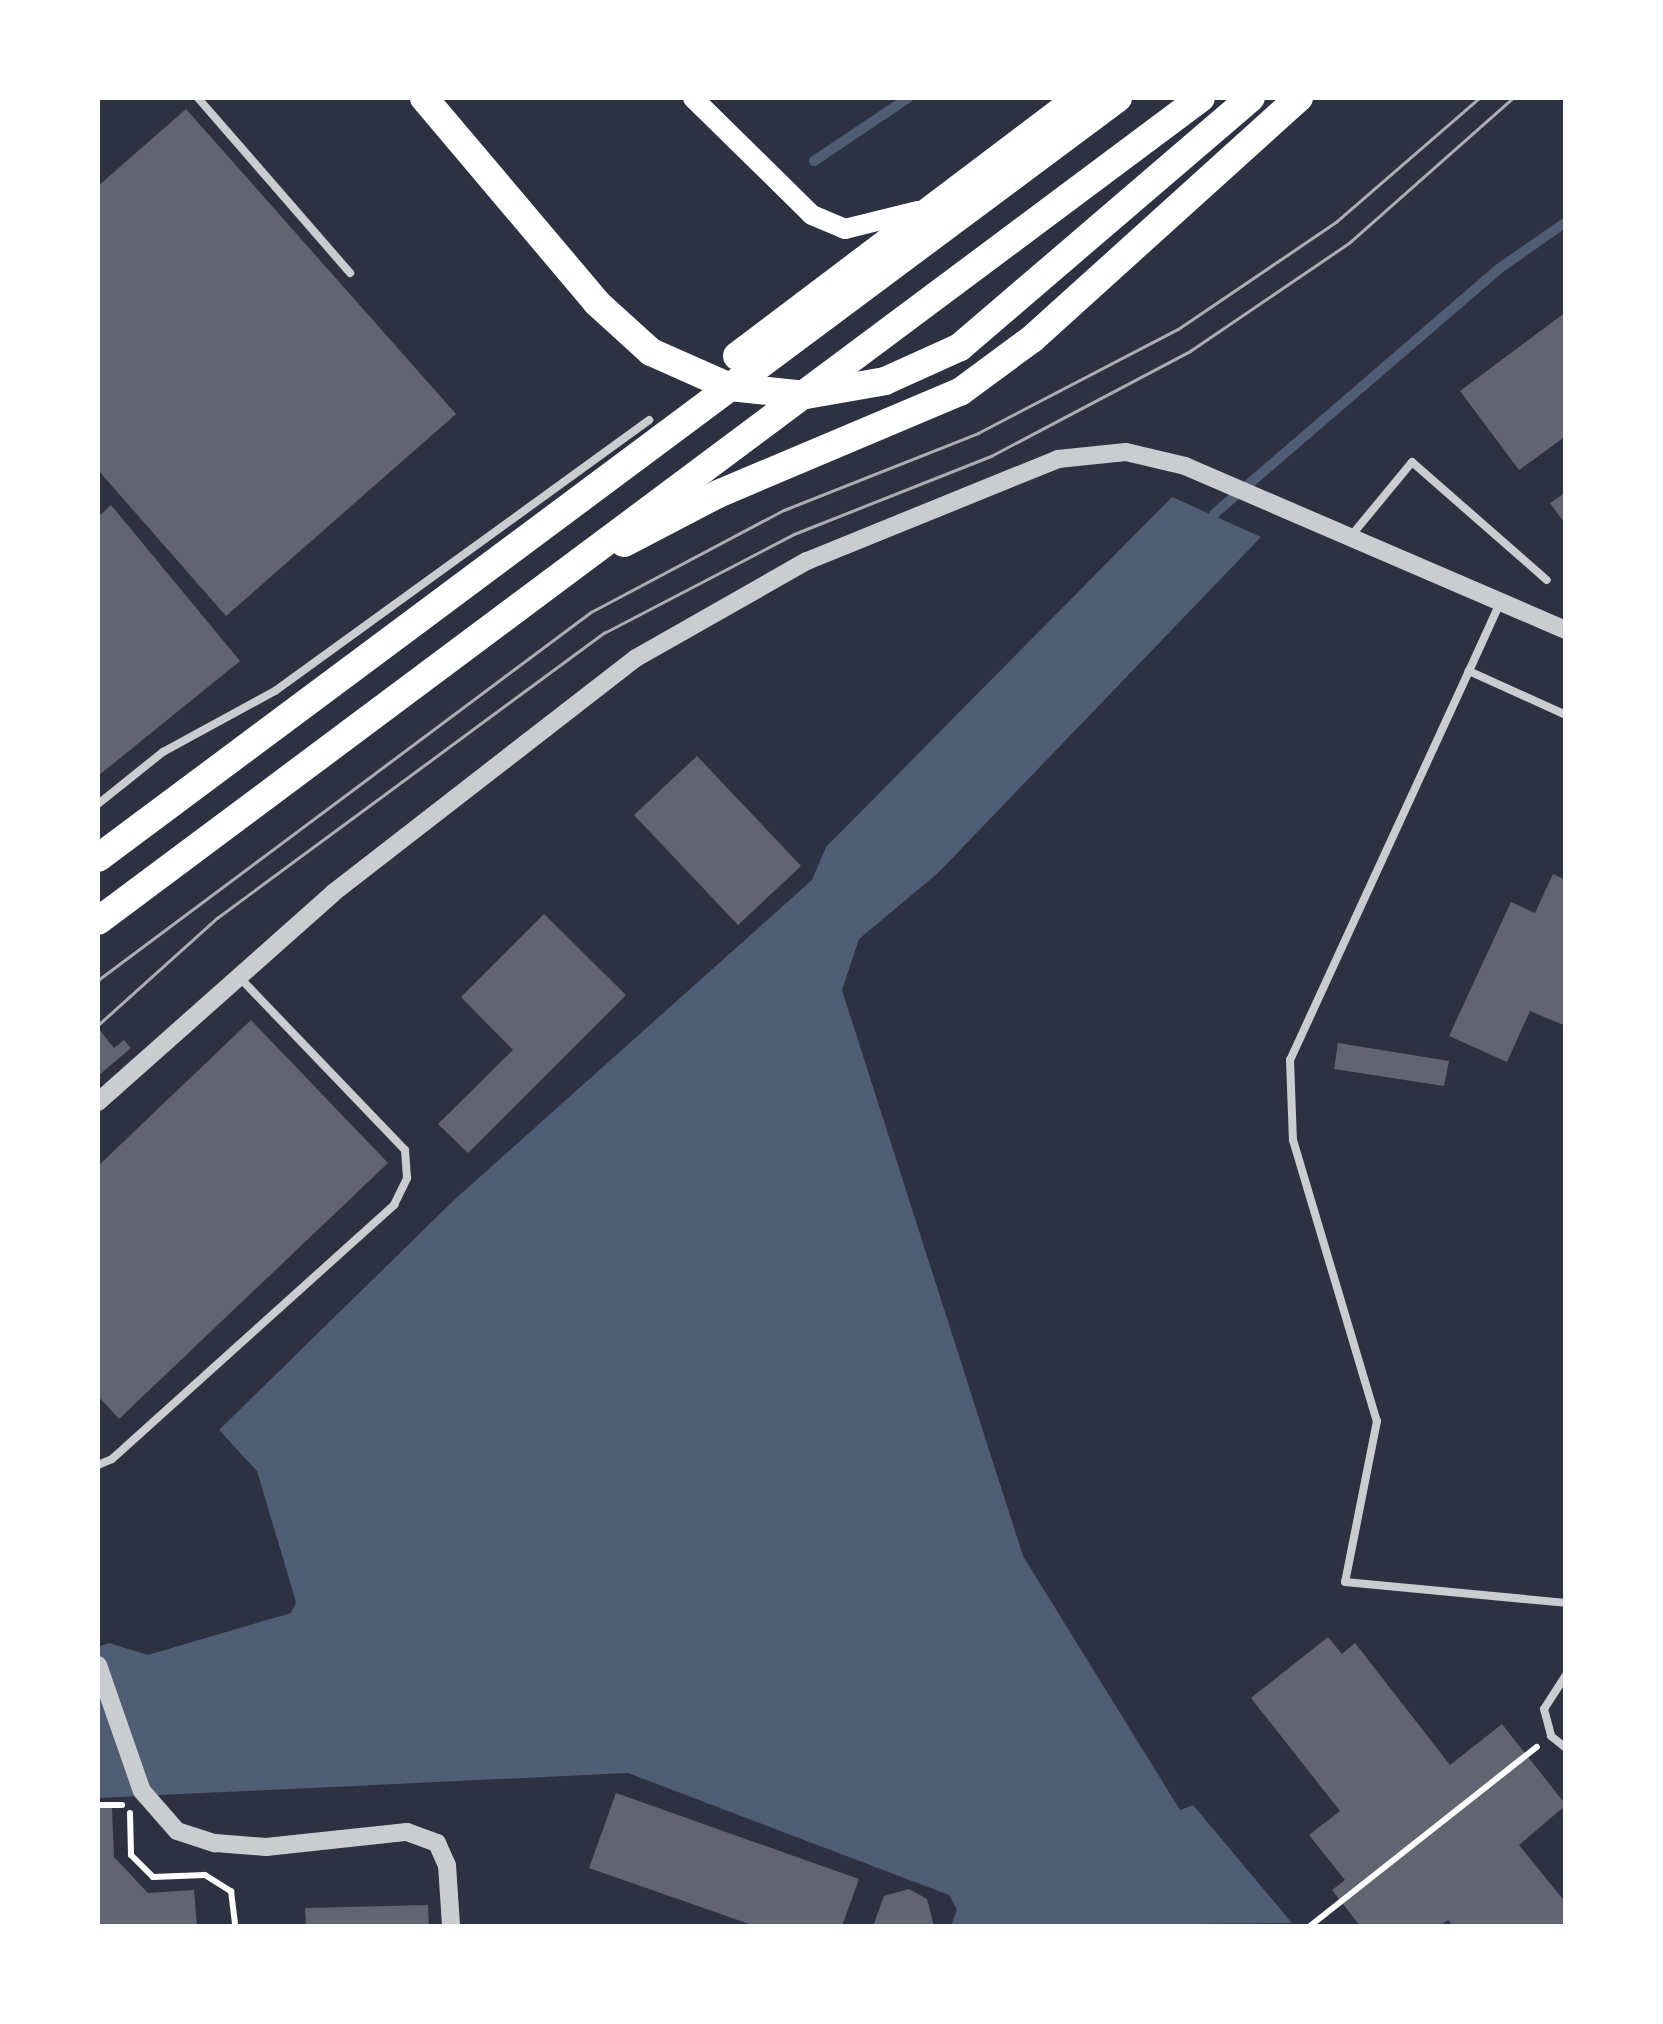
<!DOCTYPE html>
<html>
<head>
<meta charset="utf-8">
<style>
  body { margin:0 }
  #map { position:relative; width:1663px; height:2024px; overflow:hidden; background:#2d3142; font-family:Jost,sans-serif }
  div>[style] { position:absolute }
  .water>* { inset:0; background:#4f5d75 }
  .stream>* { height:10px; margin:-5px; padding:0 5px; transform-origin:5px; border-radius:5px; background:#4f5d75 }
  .building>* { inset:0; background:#626471 }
  .path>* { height:6px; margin:-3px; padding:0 3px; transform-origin:3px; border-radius:3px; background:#fff }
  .service>* { height:8px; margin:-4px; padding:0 4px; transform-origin:4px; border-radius:4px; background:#caccd0 }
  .tertiary>* { height:18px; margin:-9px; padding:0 9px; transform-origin:9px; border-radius:9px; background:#caccd0 }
  .secondary>* { height:20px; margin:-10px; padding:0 10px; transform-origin:10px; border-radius:10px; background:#fff }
  .trunk>* { height:28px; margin:-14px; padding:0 14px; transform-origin:14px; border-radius:14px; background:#fff }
  .tram>* { height:2.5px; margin:-1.25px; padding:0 1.25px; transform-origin:1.25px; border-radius:1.25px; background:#abadb3 }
  span { translate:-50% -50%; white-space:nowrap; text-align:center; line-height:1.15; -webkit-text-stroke:9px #fff; paint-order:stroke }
  .frame { position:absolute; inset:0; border:100px solid #fff; pointer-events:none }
</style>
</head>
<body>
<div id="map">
  <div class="water">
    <div style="clip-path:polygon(1172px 497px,1261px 537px,938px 873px,859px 939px,842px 990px,1023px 1556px,1180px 1810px,1193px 1805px,1292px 1923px,951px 1926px,957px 1910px,949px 1895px,628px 1773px,98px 1798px,98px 1647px,109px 1643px,148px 1655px,291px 1613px,296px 1602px,257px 1471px,219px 1430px,453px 1201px,812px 880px,826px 847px)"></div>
  </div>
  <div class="stream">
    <div style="left:814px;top:161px;width:113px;rotate:-33.8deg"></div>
    <div style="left:1214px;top:514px;width:377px;rotate:-40.7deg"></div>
    <div style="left:1500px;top:268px;width:80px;rotate:-34.9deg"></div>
  </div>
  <div class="building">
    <div style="clip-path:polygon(186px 109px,456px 414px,226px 616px,98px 470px,98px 186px)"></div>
    <div style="clip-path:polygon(1566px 312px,1566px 436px,1519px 470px,1460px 391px)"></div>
    <div style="clip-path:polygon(1566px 492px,1566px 525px,1550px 503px)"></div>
    <div style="clip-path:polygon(111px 505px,240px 661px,98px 776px,98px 517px)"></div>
    <div style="clip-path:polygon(697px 756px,801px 866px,738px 925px,634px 815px)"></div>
    <div style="clip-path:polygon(1553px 874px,1566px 880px,1566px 1026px,1530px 1011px,1507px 1062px,1449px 1036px,1511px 902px,1535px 913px)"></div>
    <div style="clip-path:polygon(544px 914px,626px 995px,468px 1153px,438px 1124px,513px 1050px,461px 997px)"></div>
    <div style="clip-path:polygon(251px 1020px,388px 1163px,119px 1419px,98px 1396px,98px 1166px)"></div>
    <div style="clip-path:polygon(98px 1028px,114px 1048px,124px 1040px,131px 1048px,98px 1076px)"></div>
    <div style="clip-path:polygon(1338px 1043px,1449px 1061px,1444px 1086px,1334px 1069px)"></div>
    <div style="clip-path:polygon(1328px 1637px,1342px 1654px,1355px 1643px,1450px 1765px,1502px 1724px,1566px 1805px,1519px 1845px,1566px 1903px,1566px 1926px,1453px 1926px,1448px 1920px,1439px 1926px,1360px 1926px,1332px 1890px,1345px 1880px,1309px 1835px,1340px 1811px,1251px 1698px)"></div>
    <div style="clip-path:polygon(616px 1793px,859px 1879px,842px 1926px,755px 1926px,589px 1868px)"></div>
    <div style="clip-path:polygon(98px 1808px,112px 1808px,114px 1857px,148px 1893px,194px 1890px,197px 1926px,98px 1926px)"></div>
    <div style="clip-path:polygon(909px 1889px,927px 1899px,934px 1926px,873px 1926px,884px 1896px)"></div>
    <div style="clip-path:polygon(428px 1905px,429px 1926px,306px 1926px,305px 1908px)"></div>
  </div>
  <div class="path">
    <div style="left:98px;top:1805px;width:24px"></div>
    <div style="left:130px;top:1813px;width:42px;rotate:88.6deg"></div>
    <div style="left:131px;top:1855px;width:31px;rotate:45deg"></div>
    <div style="left:153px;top:1877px;width:52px;rotate:-2.2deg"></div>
    <div style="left:205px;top:1875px;width:31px;rotate:32deg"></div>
    <div style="left:231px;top:1891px;width:35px;rotate:83deg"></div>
    <div style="left:1310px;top:1926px;width:289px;rotate:-38.3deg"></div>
  </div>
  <div class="service">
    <div style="left:198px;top:98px;width:232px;rotate:49deg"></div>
    <div style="left:1351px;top:536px;width:96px;rotate:-50.5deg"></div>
    <div style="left:1412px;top:462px;width:179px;rotate:41.2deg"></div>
    <div style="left:1469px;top:671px;width:75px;rotate:-65.5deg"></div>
    <div style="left:1566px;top:715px;width:107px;rotate:-155.6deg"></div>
    <div style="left:1469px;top:671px;width:428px;rotate:114.7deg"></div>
    <div style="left:1290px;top:1060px;width:80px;rotate:87.9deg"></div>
    <div style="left:1293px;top:1140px;width:293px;rotate:73.4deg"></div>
    <div style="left:1377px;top:1421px;width:164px;rotate:101.2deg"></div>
    <div style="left:1345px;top:1582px;width:222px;rotate:5.4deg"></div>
    <div style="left:98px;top:804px;width:83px;rotate:-38.7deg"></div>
    <div style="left:163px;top:752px;width:128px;rotate:-28.6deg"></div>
    <div style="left:275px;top:691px;width:462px;rotate:-35.9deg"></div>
    <div style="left:98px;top:1465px;width:15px;rotate:-23deg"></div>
    <div style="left:112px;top:1459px;width:380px;rotate:-42deg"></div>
    <div style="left:394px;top:1205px;width:30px;rotate:-64deg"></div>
    <div style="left:407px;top:1178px;width:28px;rotate:-94deg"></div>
    <div style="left:405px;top:1150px;width:237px;rotate:-133.8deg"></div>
    <div style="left:1566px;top:1675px;width:40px;rotate:122.9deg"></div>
    <div style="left:1544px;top:1709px;width:28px;rotate:75deg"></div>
    <div style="left:1551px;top:1736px;width:19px;rotate:39deg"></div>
  </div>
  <div class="tertiary">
    <div style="left:98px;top:1102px;width:314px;rotate:-41.6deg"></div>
    <div style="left:333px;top:893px;width:383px;rotate:-37.8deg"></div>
    <div style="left:636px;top:658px;width:197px;rotate:-29.6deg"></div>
    <div style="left:807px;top:561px;width:271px;rotate:-22.1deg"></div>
    <div style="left:1058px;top:459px;width:68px;rotate:-5.9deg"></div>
    <div style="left:1126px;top:452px;width:61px;rotate:13.3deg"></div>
    <div style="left:1185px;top:466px;width:415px;rotate:23.3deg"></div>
    <div style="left:98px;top:1665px;width:133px;rotate:70.8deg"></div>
    <div style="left:142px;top:1791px;width:53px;rotate:48.8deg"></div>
    <div style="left:177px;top:1831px;width:40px;rotate:18deg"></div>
    <div style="left:215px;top:1843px;width:51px;rotate:4.5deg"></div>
    <div style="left:266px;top:1847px;width:142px;rotate:-6.1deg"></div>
    <div style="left:407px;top:1832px;width:32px;rotate:20deg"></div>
    <div style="left:437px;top:1843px;width:24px;rotate:66deg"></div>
    <div style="left:447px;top:1865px;width:61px;rotate:86.2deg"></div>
  </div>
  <div class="secondary">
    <div style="left:693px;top:98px;width:167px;rotate:44.5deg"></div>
    <div style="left:812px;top:215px;width:36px;rotate:23deg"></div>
    <div style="left:845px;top:229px;width:74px;rotate:-14deg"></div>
  </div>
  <div class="trunk">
    <div style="left:424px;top:98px;width:268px;rotate:49.8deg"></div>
    <div style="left:597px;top:303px;width:73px;rotate:42.2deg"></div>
    <div style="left:651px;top:352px;width:86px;rotate:23.9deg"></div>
    <div style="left:730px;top:387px;width:76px;rotate:6deg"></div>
    <div style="left:806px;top:395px;width:80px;rotate:-10deg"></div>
    <div style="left:885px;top:381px;width:82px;rotate:-24.4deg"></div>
    <div style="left:960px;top:347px;width:383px;rotate:-40.6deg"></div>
    <div style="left:737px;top:356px;width:428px;rotate:-37.1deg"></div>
    <div style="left:624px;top:543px;width:106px;rotate:-27.5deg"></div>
    <div style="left:718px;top:494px;width:263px;rotate:-22.9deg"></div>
    <div style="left:960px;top:392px;width:89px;rotate:-36.4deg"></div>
    <div style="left:1032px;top:339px;width:360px;rotate:-42.1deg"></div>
    <div style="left:98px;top:858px;width:1272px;rotate:-36.69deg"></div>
    <div style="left:98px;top:921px;width:1376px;rotate:-36.73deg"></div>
  </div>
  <div class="tram">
    <div style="left:98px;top:980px;width:615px;rotate:-36.74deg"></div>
    <div style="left:591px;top:612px;width:218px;rotate:-27.9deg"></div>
    <div style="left:784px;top:510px;width:209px;rotate:-21.6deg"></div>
    <div style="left:978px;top:433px;width:225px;rotate:-27.5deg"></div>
    <div style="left:1178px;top:329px;width:191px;rotate:-34.1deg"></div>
    <div style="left:1336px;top:222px;width:189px;rotate:-40.9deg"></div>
    <div style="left:98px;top:1025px;width:160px;rotate:-42deg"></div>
    <div style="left:217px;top:918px;width:481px;rotate:-36.4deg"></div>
    <div style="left:604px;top:633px;width:214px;rotate:-27.5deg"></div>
    <div style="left:794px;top:534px;width:212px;rotate:-21.6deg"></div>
    <div style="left:991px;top:456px;width:225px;rotate:-27.8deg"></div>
    <div style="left:1190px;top:351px;width:192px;rotate:-34.2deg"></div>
    <div style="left:1349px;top:243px;width:219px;rotate:-41.5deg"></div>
  </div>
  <div class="frame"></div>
</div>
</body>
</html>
